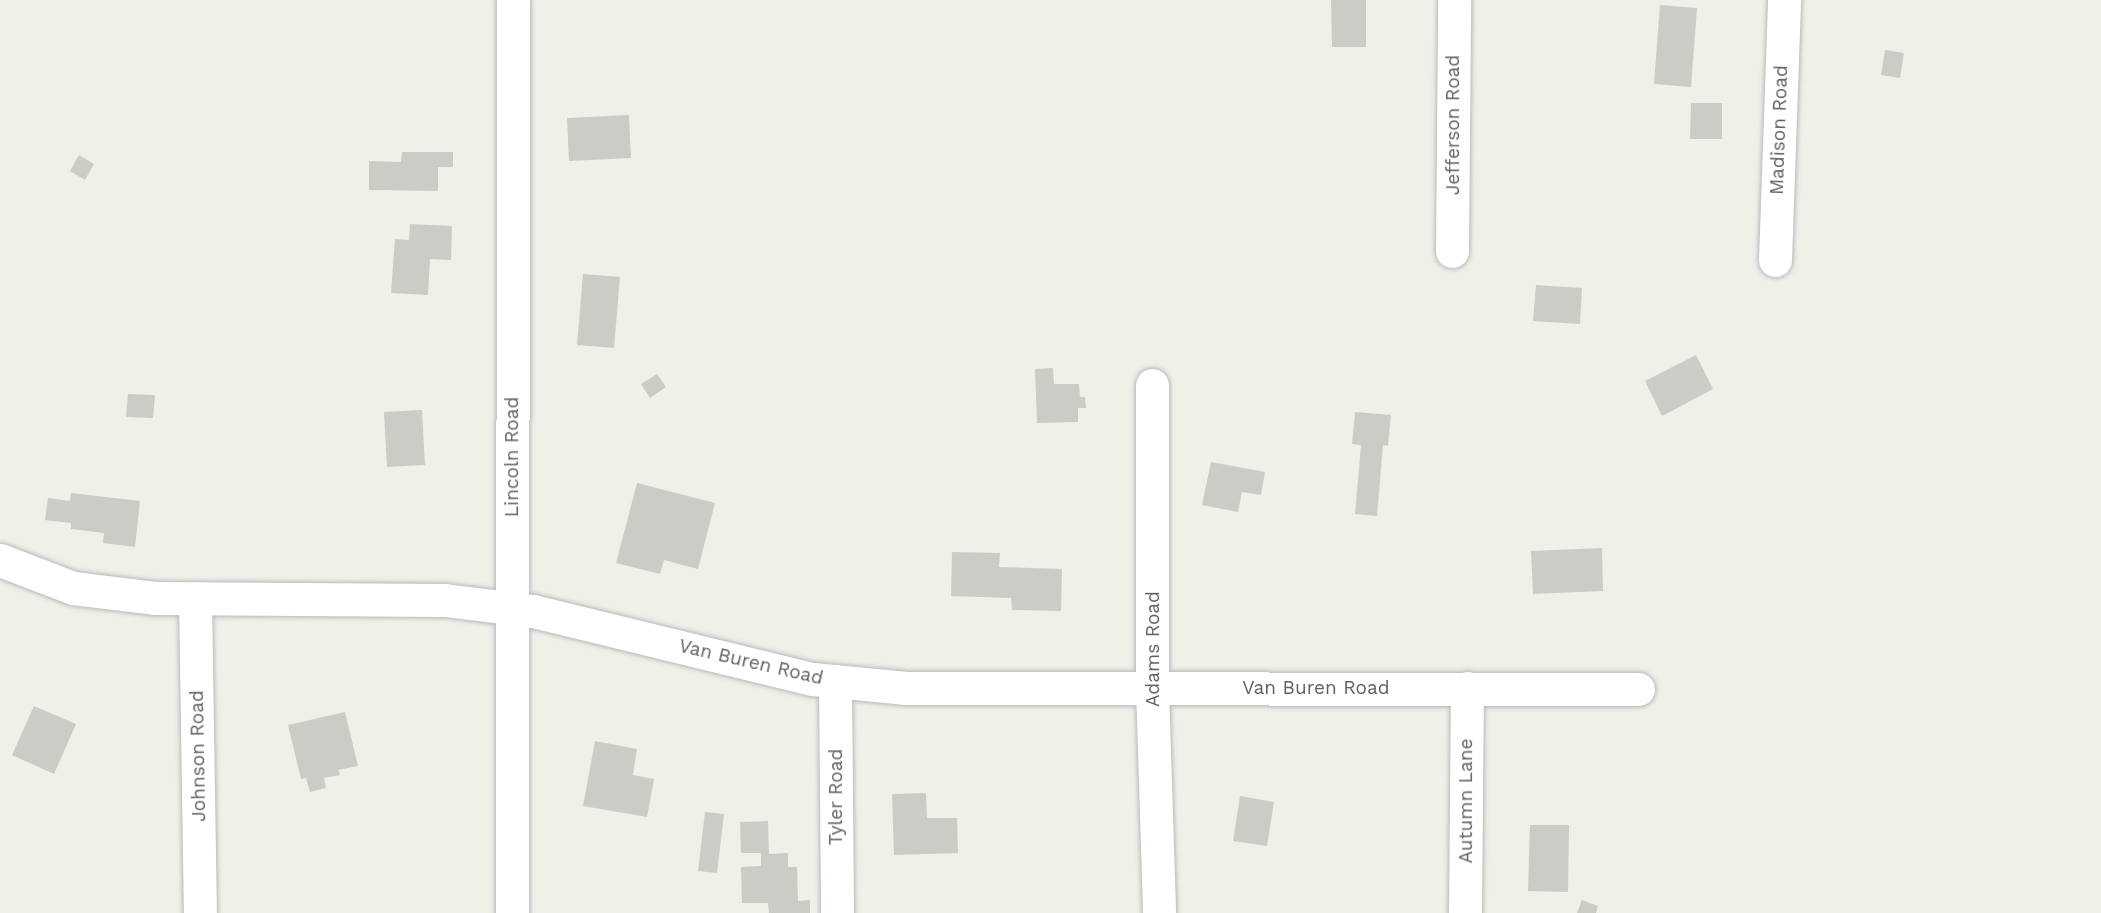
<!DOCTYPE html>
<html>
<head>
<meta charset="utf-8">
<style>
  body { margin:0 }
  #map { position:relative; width:2101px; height:913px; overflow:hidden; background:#f0f0e8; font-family:"Work Sans",sans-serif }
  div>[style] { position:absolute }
  .building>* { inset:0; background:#cccbc5 }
  .roads { filter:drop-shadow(0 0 2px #b8b9bd) drop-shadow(0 0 2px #b8b9bd) }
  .minor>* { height:33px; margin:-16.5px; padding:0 16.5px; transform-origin:16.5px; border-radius:16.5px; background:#fff }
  span { translate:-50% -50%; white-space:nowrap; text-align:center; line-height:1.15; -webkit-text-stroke:5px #fff; paint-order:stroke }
  .street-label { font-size:19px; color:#5f6167 }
</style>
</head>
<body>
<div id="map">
  <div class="building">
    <div style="clip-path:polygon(1331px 0,1366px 0,1366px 47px,1332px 47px)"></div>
    <div style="clip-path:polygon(1660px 5px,1697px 8px,1691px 87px,1654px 84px)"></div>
    <div style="clip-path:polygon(1885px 50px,1904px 53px,1900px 78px,1881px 75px)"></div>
    <div style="clip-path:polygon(1691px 103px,1722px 103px,1722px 139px,1690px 139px)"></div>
    <div style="clip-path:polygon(629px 115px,631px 158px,569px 161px,567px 118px)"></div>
    <div style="clip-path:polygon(402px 152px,453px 152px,453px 167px,438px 167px,438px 191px,369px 190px,369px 161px,401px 162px)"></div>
    <div style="clip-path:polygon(79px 155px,94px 164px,85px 180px,70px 171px)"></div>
    <div style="clip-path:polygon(410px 224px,452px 226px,451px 260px,430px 259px,428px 295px,391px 293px,395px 239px,409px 240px)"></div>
    <div style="clip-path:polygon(583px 274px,620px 277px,614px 348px,577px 345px)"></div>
    <div style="clip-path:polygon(1536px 285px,1582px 288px,1580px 324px,1533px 321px)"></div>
    <div style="clip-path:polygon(1696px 355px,1713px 389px,1662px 416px,1645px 381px)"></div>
    <div style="clip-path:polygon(1053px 368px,1054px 384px,1079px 384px,1080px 397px,1085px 397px,1086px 408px,1078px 408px,1078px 422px,1037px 423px,1035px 369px)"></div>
    <div style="clip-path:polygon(657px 374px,666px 387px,650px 398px,641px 384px)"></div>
    <div style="clip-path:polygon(128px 394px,155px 395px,153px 418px,126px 417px)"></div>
    <div style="clip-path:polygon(422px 410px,425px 465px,387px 467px,384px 412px)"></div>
    <div style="clip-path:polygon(1355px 412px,1391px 415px,1388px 446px,1383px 445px,1377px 516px,1355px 514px,1361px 445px,1352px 444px)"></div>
    <div style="clip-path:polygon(1211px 462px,1265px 472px,1261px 495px,1242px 492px,1238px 512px,1202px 505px)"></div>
    <div style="clip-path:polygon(637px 483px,715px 503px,698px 569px,664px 560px,660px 574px,616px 563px)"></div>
    <div style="clip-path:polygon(71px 493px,140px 501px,135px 547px,103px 543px,104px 533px,71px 529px,71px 523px,45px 520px,48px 498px,70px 501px)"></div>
    <div style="clip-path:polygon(1602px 548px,1603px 591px,1533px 594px,1531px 551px)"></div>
    <div style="clip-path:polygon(952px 552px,1000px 553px,999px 567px,1062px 569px,1061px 611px,1012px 610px,1011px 598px,951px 596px)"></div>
    <div style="clip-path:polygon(34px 706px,76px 724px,54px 774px,12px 755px)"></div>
    <div style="clip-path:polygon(345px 712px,358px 766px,338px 770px,340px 775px,324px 778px,326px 788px,310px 792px,306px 778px,301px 779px,288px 725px)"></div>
    <div style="clip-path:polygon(595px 741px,637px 749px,633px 775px,654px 779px,647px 817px,583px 806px)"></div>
    <div style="clip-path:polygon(926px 793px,927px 818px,957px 818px,958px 853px,894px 855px,892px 794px)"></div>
    <div style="clip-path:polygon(1240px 796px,1274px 802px,1267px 846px,1233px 841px)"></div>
    <div style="clip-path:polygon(705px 812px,724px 814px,717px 873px,698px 871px)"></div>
    <div style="clip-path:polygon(768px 821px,769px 854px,788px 853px,788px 867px,797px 867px,798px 901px,810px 900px,810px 913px,769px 913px,768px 903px,742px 903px,741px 867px,761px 866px,761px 853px,741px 853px,740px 822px)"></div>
    <div style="clip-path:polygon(1530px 825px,1569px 825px,1568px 892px,1528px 891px)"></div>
    <div style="clip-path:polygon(1582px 900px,1598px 906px,1596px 913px,1577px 913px)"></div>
  </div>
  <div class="roads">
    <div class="minor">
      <div style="left:1452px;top:251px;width:251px;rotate:-89.5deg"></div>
      <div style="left:1775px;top:260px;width:260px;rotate:-88deg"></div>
      <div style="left:1152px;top:385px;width:302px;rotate:90deg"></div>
      <div style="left:1152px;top:687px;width:226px;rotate:88.2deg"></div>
      <div style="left:0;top:560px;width:78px;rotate:21deg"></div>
      <div style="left:73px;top:588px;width:82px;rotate:7deg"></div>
      <div style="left:154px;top:598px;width:291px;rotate:0.4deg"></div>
      <div style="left:445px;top:600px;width:89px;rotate:7.1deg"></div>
      <div style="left:533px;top:611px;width:288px;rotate:13.7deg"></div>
      <div style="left:813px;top:679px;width:94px;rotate:5.5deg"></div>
      <div style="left:907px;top:688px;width:731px;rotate:0.08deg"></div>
      <div style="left:195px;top:599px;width:314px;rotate:89.1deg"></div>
      <div style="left:835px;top:681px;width:232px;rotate:89.5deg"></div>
      <div style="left:512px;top:913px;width:913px;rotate:-89.94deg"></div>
      <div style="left:1465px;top:913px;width:225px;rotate:-89.5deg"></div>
    </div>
  </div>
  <div class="street-label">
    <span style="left:1453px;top:125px;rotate:-90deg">Jefferson Road</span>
    <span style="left:1779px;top:130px;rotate:-88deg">Madison Road</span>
    <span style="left:512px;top:457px;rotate:-90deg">Lincoln Road</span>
    <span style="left:1153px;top:649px;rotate:-90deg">Adams Road</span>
    <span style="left:751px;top:662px;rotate:13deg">Van Buren Road</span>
    <span style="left:1316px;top:688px">Van Buren Road</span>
    <span style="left:198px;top:756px;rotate:-91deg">Johnson Road</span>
    <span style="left:836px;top:797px;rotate:-90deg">Tyler Road</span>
    <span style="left:1466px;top:801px;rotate:-90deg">Autumn Lane</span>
  </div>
</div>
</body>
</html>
